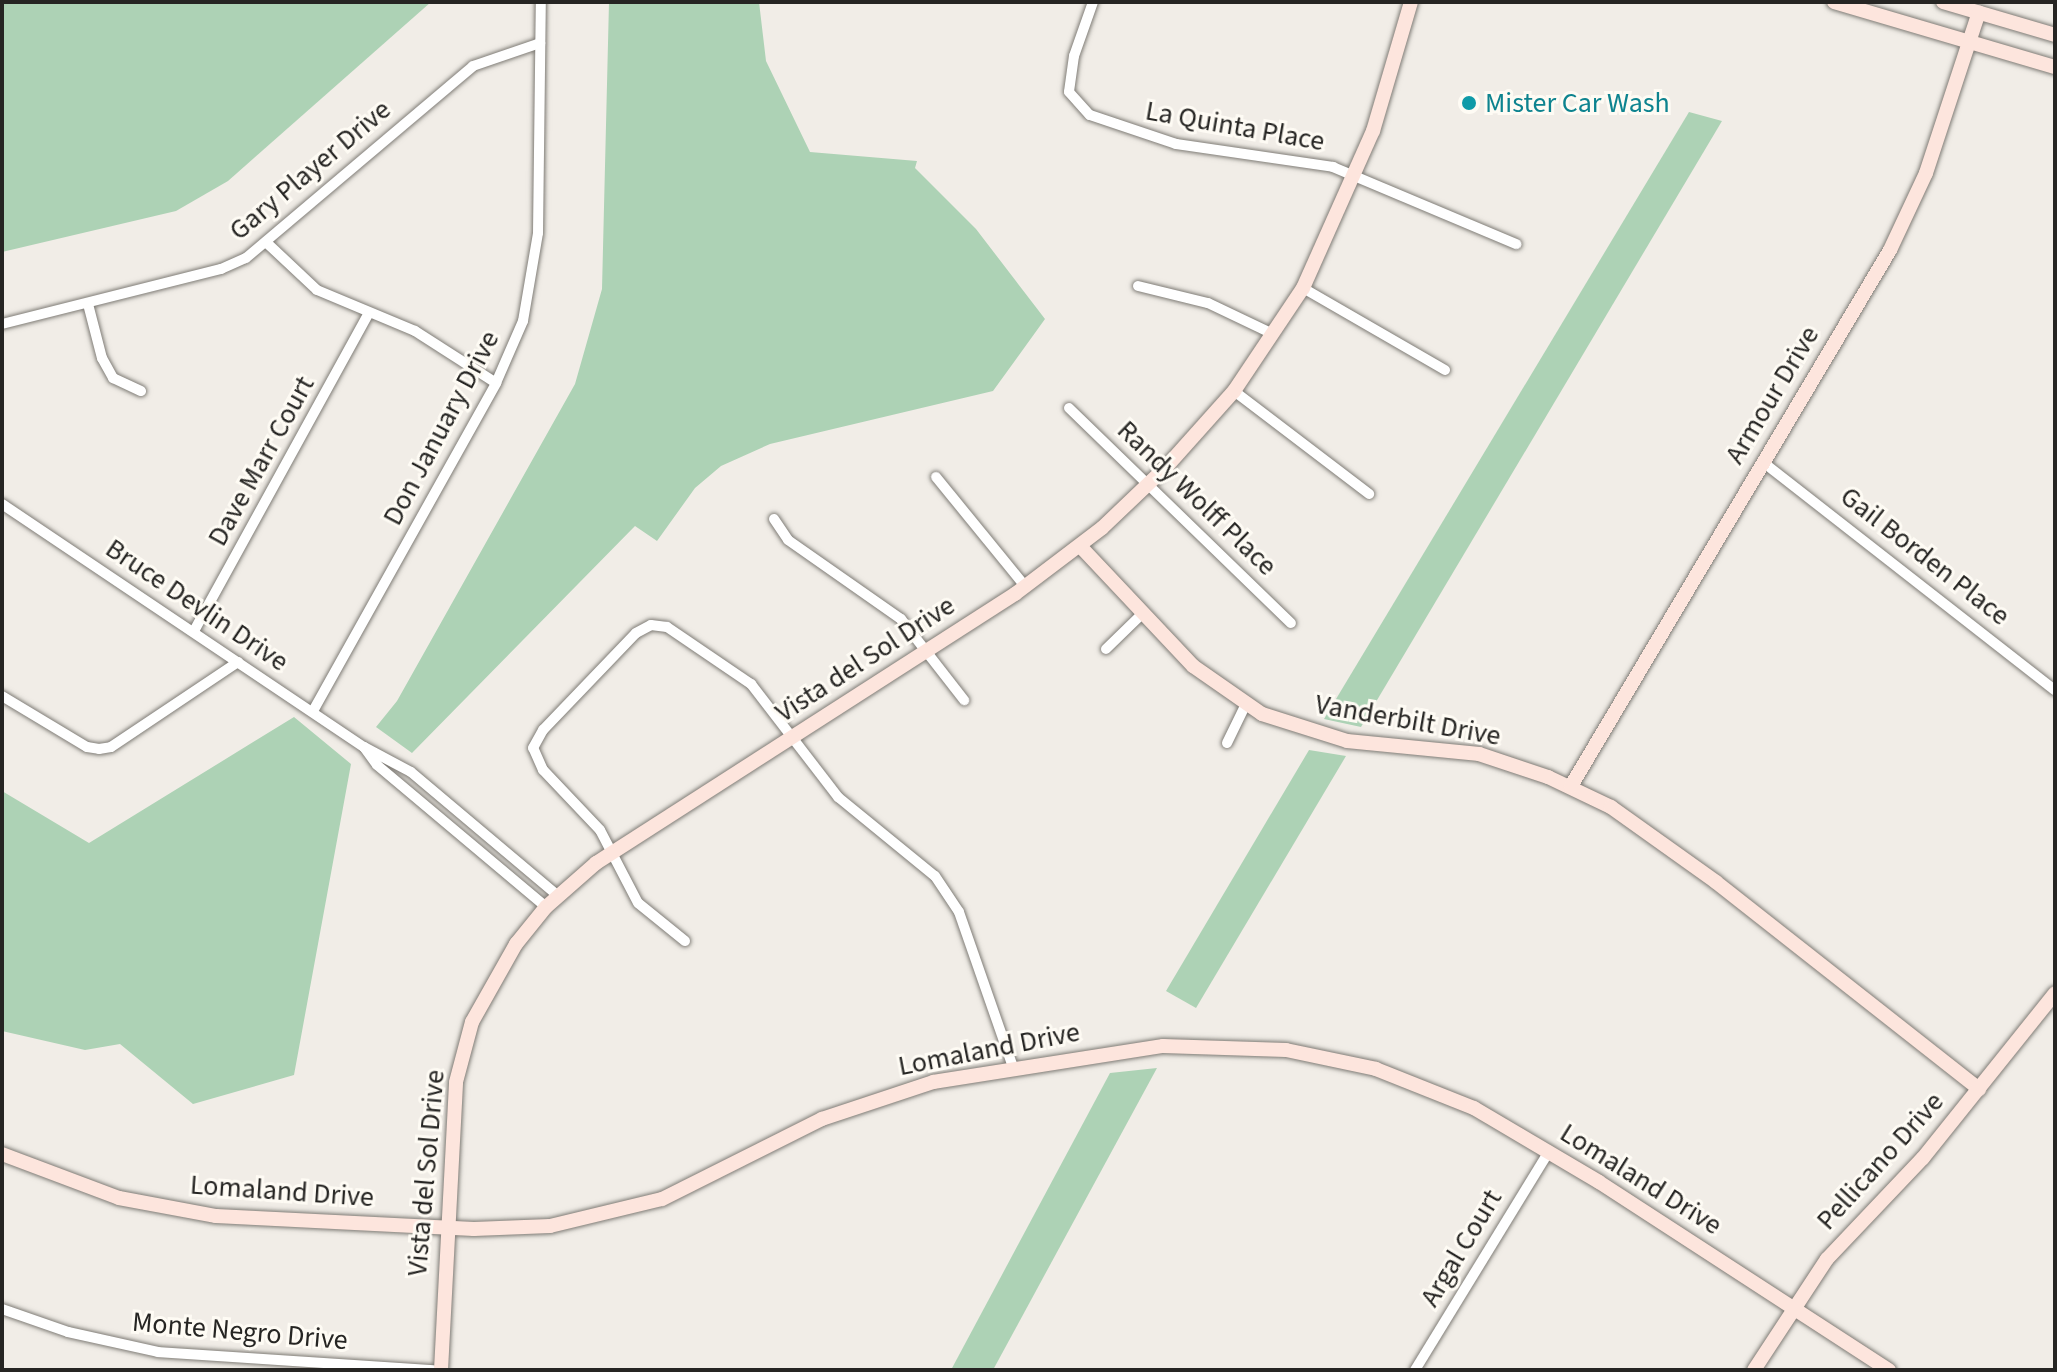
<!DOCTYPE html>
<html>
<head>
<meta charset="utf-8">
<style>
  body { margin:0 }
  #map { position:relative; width:2057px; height:1372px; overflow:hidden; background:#f1ede7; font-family:"Source Sans 3",sans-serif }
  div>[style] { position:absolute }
  .green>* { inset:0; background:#add2b5 }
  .roads { filter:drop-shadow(0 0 2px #7f7c76) drop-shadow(0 0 2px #7f7c76) }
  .street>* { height:10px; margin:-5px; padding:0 5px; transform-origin:5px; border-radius:5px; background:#fff }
  .secondary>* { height:14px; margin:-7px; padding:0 7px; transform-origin:7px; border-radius:7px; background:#fde5dd }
  .dots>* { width:22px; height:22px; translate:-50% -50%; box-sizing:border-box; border:4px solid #fefbf4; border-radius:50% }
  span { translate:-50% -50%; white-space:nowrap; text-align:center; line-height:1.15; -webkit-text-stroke:6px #fefbf4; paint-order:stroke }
  .culture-label { font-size:28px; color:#0d838f }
  .left { translate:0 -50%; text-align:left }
  .street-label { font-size:28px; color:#262523 }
  .frame { position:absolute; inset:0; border:4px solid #262523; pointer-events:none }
</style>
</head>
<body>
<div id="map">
  <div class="green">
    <div style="clip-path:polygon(2px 2px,431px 2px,228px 181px,176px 211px,2px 252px)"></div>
    <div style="clip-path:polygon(609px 2px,759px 2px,766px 61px,810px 152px,917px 161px,915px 168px,976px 229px,1045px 319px,993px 391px,770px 444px,721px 466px,695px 488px,657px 541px,635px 526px,412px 753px,376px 727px,397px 701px,575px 384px,602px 289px)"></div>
    <div style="clip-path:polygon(1689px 112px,1722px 121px,1361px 727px,1324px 719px)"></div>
    <div style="clip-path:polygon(294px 717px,351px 764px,294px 1075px,193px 1104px,120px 1044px,85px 1050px,2px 1031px,2px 791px,89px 843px)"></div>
    <div style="clip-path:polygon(1309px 750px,1346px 756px,1196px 1008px,1166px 991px)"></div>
    <div style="clip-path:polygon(1157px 1068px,993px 1370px,951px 1370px,1110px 1073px)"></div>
  </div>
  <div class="roads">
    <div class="street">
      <div style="left:1093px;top:2px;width:57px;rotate:109.4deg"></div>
      <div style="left:1074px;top:56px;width:36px;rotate:98deg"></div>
      <div style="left:1069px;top:92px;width:31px;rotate:48deg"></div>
      <div style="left:1090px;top:115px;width:91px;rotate:18.6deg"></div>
      <div style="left:1176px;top:144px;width:159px;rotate:8.3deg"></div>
      <div style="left:1333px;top:167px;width:199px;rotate:22.8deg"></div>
      <div style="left:268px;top:244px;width:67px;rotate:43.2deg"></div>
      <div style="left:317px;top:290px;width:106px;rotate:22.7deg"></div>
      <div style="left:415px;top:331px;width:96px;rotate:32.7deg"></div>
      <div style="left:1138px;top:286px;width:72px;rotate:13.7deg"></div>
      <div style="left:1208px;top:303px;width:72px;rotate:25.5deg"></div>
      <div style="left:1303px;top:288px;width:164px;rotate:30deg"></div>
      <div style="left:88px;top:304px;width:56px;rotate:75.5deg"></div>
      <div style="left:102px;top:358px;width:23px;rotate:61deg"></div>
      <div style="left:113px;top:378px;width:31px;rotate:25deg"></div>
      <div style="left:2px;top:324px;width:226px;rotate:-14.1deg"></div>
      <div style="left:221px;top:269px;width:27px;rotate:-24deg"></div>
      <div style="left:246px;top:258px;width:297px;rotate:-40.2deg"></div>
      <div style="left:473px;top:66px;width:71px;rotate:-18.9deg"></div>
      <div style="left:1234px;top:391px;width:170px;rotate:37.3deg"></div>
      <div style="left:1069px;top:408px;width:309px;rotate:44.1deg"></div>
      <div style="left:1764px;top:463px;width:369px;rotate:38deg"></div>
      <div style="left:936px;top:477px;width:141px;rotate:50.8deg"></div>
      <div style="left:2px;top:504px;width:436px;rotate:33.9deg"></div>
      <div style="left:364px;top:747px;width:22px;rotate:54deg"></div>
      <div style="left:377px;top:765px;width:221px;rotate:40deg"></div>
      <div style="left:774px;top:519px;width:25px;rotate:56deg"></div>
      <div style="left:788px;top:540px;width:138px;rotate:35deg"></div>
      <div style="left:901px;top:619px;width:103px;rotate:52.1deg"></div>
      <div style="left:194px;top:631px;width:363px;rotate:-61.2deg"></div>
      <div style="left:1106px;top:649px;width:52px;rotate:-44.2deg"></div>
      <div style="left:2px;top:696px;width:99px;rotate:31deg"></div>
      <div style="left:87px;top:747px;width:12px;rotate:9deg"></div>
      <div style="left:99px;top:749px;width:12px;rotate:-9deg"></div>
      <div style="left:111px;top:747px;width:153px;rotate:-33.8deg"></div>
      <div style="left:313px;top:711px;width:376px;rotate:-60.8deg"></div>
      <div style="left:496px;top:383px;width:68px;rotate:-66.5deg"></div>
      <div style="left:523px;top:321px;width:89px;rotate:-80.3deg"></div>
      <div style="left:538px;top:233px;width:231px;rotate:-89.3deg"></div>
      <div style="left:1227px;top:743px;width:41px;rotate:-64.1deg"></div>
      <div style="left:364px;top:747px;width:53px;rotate:28deg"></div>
      <div style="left:411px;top:772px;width:191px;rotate:40.1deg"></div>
      <div style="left:685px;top:941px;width:60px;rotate:-141deg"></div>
      <div style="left:638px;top:903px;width:82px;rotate:-117.5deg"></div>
      <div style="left:600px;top:830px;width:83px;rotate:-133.5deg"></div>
      <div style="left:543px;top:770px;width:24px;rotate:-114deg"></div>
      <div style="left:533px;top:748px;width:21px;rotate:-61deg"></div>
      <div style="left:543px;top:730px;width:134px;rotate:-46.2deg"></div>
      <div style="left:636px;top:633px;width:17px;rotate:-28deg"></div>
      <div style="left:651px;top:625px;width:16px;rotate:7deg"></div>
      <div style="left:667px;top:627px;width:102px;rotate:34.2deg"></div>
      <div style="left:751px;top:684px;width:143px;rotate:52.4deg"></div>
      <div style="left:838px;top:797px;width:125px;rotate:39.2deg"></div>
      <div style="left:935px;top:876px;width:43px;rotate:56.3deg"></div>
      <div style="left:959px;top:912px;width:164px;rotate:70.8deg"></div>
      <div style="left:2px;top:1309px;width:70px;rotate:19.2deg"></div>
      <div style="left:68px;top:1332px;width:92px;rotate:12.5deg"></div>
      <div style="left:158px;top:1352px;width:275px;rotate:3.8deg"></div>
      <div style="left:1415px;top:1370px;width:257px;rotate:-58.5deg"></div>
    </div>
    <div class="secondary">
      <div style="left:1834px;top:2px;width:230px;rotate:16.4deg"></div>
      <div style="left:1943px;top:2px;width:117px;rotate:16.4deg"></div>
      <div style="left:1080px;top:546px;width:165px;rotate:46.7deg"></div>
      <div style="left:1193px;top:666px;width:84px;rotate:34.8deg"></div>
      <div style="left:1262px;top:714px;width:89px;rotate:17.6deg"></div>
      <div style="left:1347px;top:741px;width:133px;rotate:5.6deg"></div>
      <div style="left:1479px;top:754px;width:73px;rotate:18.4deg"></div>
      <div style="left:1548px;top:777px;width:70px;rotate:25.5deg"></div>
      <div style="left:1611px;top:807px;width:129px;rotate:35.5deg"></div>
      <div style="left:1716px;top:882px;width:335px;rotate:38.2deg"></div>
      <div style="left:1571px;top:786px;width:624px;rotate:-59.24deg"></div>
      <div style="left:1890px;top:250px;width:85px;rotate:-64.9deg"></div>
      <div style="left:1926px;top:173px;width:169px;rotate:-71.8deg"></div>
      <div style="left:2px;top:1154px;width:125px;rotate:20.6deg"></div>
      <div style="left:119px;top:1198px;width:99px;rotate:10.5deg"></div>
      <div style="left:216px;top:1216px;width:258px;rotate:2.9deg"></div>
      <div style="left:474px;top:1229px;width:76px;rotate:-2.3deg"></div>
      <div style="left:550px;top:1226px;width:115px;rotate:-13.6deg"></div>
      <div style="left:662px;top:1199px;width:179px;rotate:-26.6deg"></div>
      <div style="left:822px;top:1119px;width:117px;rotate:-18.4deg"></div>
      <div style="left:933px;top:1082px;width:233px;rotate:-8.9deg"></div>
      <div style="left:1163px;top:1046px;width:123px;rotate:1.9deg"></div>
      <div style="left:1286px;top:1050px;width:92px;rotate:11.9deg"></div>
      <div style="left:1376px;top:1069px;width:105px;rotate:21.7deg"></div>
      <div style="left:1474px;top:1108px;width:145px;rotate:30.6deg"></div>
      <div style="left:1599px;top:1182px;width:346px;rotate:33deg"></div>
      <div style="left:441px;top:1370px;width:288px;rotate:-87deg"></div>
      <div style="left:456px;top:1082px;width:62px;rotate:-75.1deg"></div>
      <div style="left:472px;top:1022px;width:90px;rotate:-60.6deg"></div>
      <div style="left:516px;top:944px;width:48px;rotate:-51deg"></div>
      <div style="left:546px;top:907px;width:67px;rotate:-41.3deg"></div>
      <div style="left:596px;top:863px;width:498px;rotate:-32.7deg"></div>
      <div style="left:1015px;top:594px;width:109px;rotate:-37.2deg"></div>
      <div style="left:1102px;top:528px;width:90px;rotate:-43.6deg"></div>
      <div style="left:1167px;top:466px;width:101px;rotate:-48.2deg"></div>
      <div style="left:1234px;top:391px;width:124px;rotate:-56.2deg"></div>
      <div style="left:1303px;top:288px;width:172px;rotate:-66deg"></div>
      <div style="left:1373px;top:131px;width:134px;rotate:-73.6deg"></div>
      <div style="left:1754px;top:1370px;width:133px;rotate:-56.7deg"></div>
      <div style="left:1827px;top:1259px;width:139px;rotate:-46.5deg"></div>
      <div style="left:1923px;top:1158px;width:211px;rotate:-51.3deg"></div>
    </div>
  </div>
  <div class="dots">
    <div style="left:1469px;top:103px;background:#0f9aa8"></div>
  </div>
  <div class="culture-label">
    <span class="left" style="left:1485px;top:103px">Mister Car Wash</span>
  </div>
  <div class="street-label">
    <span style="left:1235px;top:126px;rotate:10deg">La Quinta Place</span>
    <span style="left:310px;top:170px;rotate:-40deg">Gary Player Drive</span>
    <span style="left:1772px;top:395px;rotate:-59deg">Armour Drive</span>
    <span style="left:441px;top:428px;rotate:-62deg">Don January Drive</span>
    <span style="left:261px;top:461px;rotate:-61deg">Dave Marr Court</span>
    <span style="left:1197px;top:498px;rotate:44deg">Randy Wolff Place</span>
    <span style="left:1925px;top:556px;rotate:38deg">Gail Borden Place</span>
    <span style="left:197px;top:605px;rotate:34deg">Bruce Devlin Drive</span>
    <span style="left:865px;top:659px;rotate:-33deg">Vista del Sol Drive</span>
    <span style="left:1408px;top:720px;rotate:10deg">Vanderbilt Drive</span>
    <span style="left:989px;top:1049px;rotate:-11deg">Lomaland Drive</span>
    <span style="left:1880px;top:1161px;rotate:-48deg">Pellicano Drive</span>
    <span style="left:426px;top:1173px;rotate:-85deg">Vista del Sol Drive</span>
    <span style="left:1641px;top:1179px;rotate:32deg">Lomaland Drive</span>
    <span style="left:282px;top:1191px;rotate:4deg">Lomaland Drive</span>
    <span style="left:1461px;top:1248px;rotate:-59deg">Argal Court</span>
    <span style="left:240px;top:1331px;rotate:5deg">Monte Negro Drive</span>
  </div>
  <div class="frame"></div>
</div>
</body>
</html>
